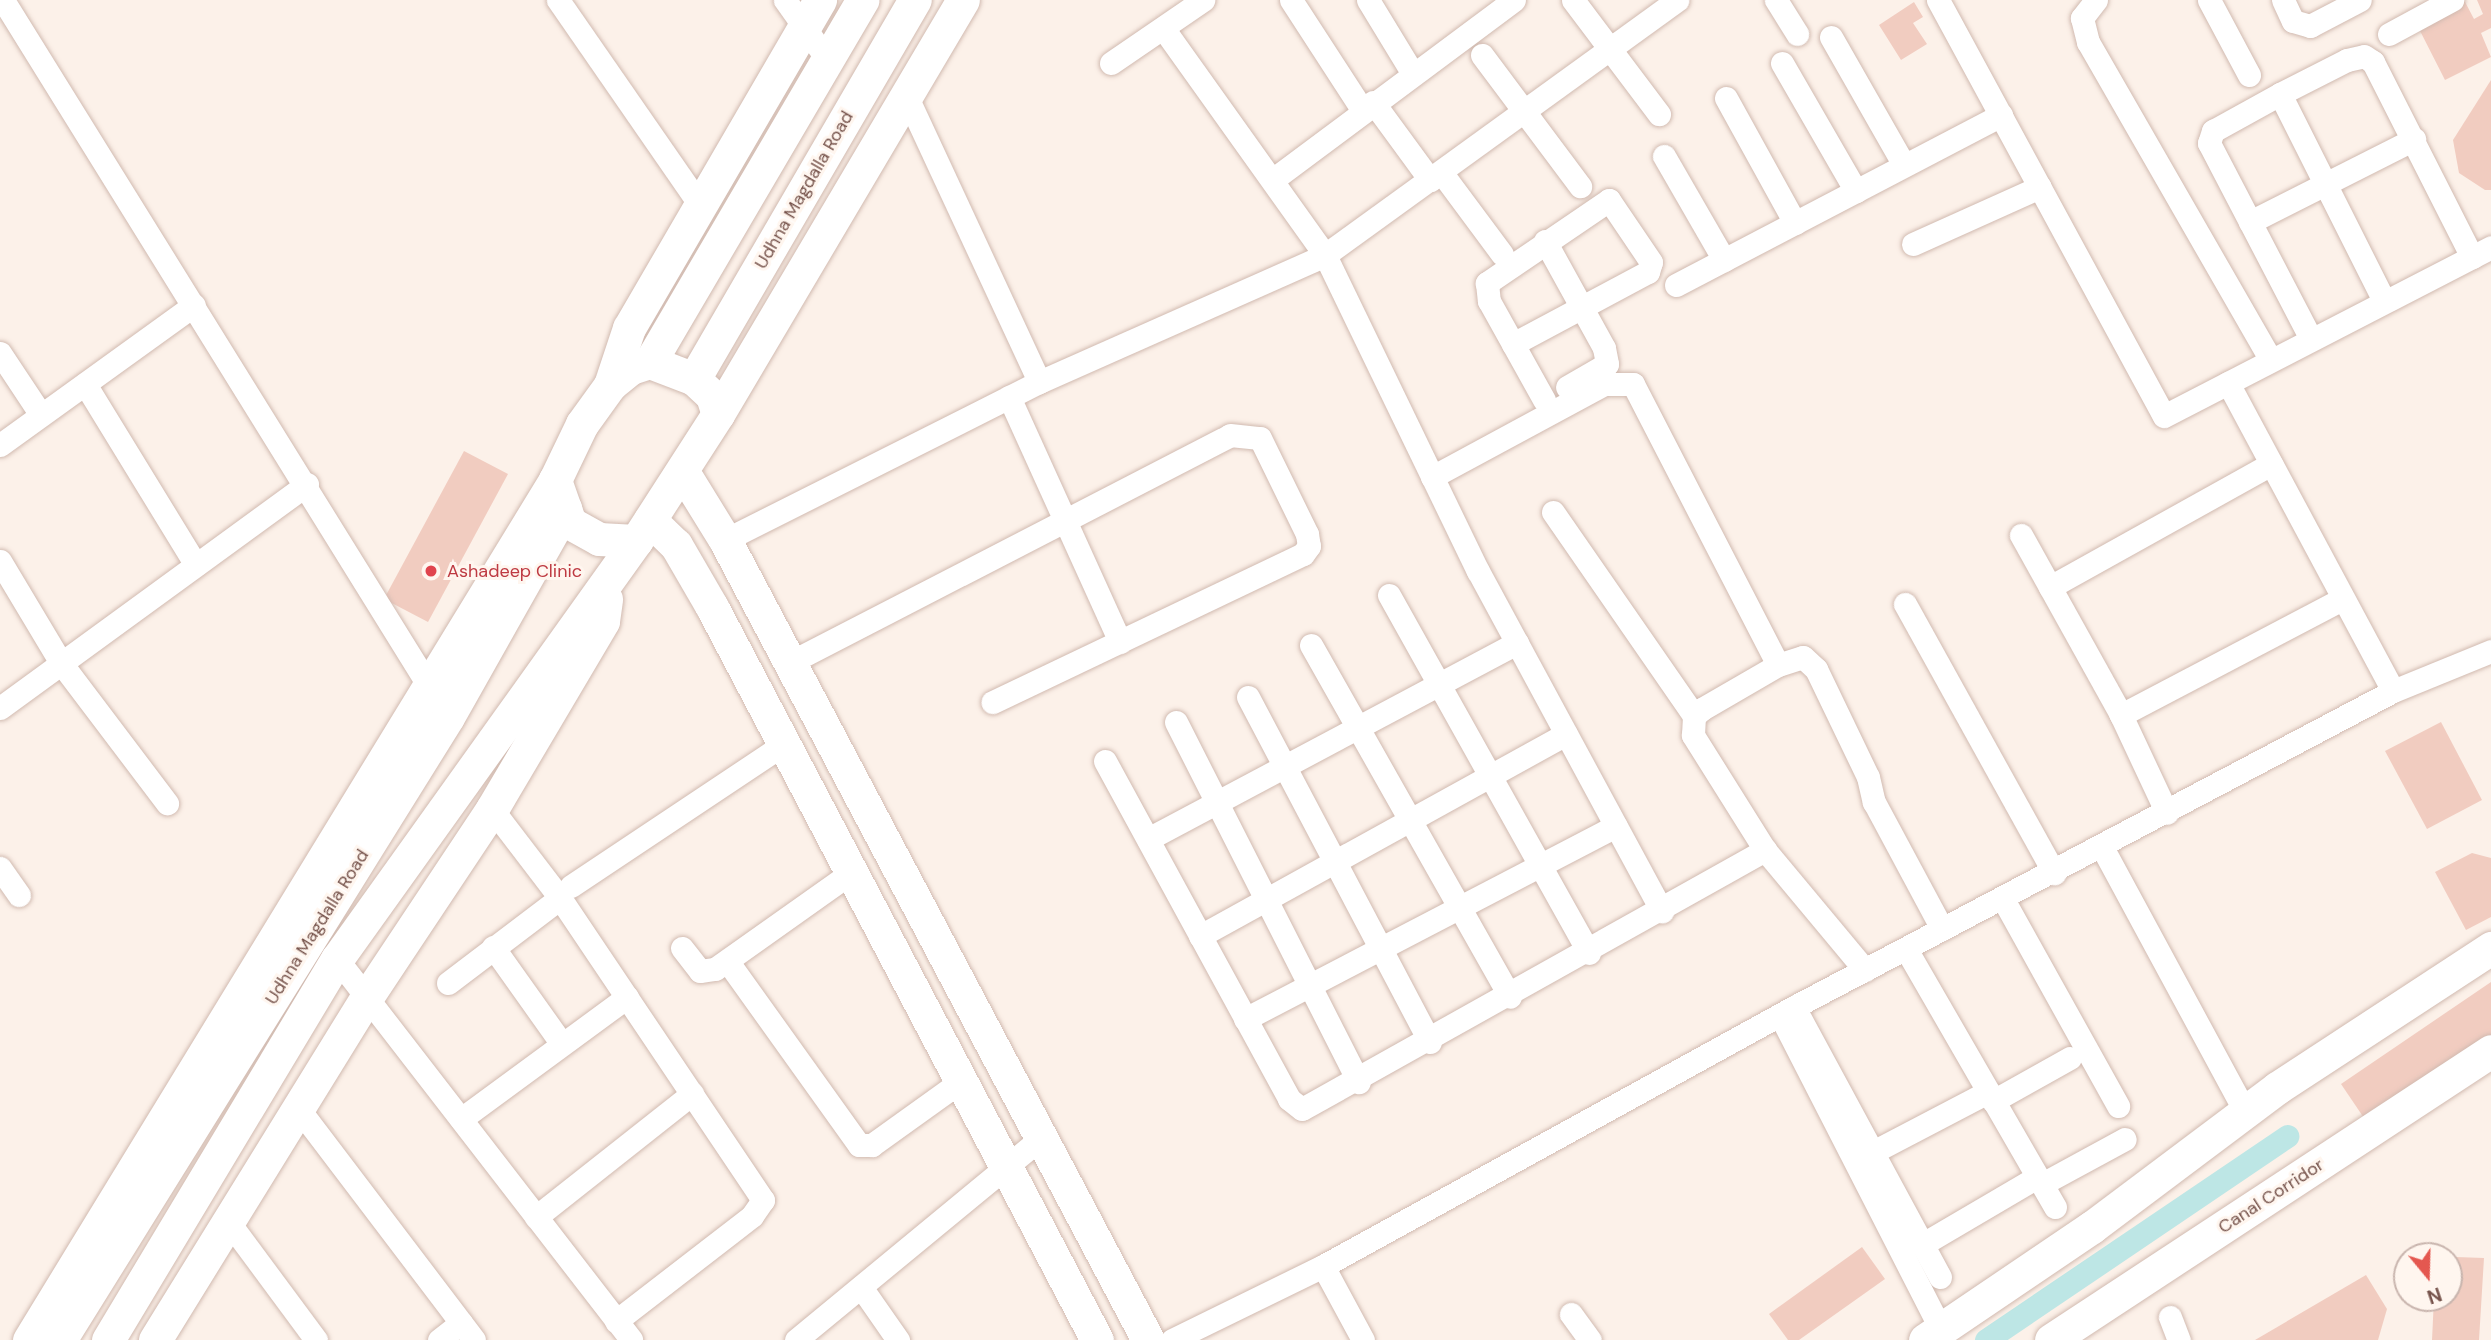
<!DOCTYPE html>
<html>
<head>
<meta charset="utf-8">
<style>
  body { margin:0 }
  #map { position:relative; width:2491px; height:1340px; overflow:hidden; background:#fcf1e9; font-family:"DM Sans",sans-serif }
  div>[style] { position:absolute }
  .canal>* { height:23px; margin:-11.5px; padding:0 11.5px; transform-origin:11.5px; border-radius:11.5px; background:#bde6e5 }
  .building>* { inset:0; background:#f1ccc0 }
  .roads { filter:drop-shadow(0 0 2px #d1bab0) drop-shadow(0 0 2px #d1bab0) }
  .street>* { height:23px; margin:-11.5px; padding:0 11.5px; transform-origin:11.5px; border-radius:11.5px; background:#fff }
  .secondary>* { height:33px; margin:-16.5px; padding:0 16.5px; transform-origin:16.5px; border-radius:16.5px; background:#fff }
  .dots>* { width:19px; height:19px; translate:-50% -50%; box-sizing:border-box; border:4px solid #fff6ef; border-radius:50% }
  span { translate:-50% -50%; white-space:nowrap; text-align:center; line-height:1.15; -webkit-text-stroke:6px #fff6ef; paint-order:stroke }
  .street-label { font-size:18px; color:#77544c }
  .health-label { font-size:18px; color:#be3a42 }
  .left { translate:0 -50%; text-align:left }
  .north { position:absolute; left:2393px; top:1242px; width:70px; height:70px; box-sizing:border-box; background:#fff6ef; border:2px solid #c9b5ae; border-radius:50%; rotate:161deg; font-size:19px; font-weight:700; line-height:28px; text-align:center; color:#77544c }
  .north::after { content:''; display:block; margin:auto; width:24px; height:32px; background:#e45850; clip-path:polygon(50% 0,100% 100%,50% 72%,0 100%) }
</style>
</head>
<body>
<div id="map">
  <div class="canal">
    <div style="left:1986px;top:1340px;width:364px;rotate:-34.1deg"></div>
  </div>
  <div class="building">
    <div style="clip-path:polygon(2457px 0,2464px 0,2474px 19px,2483px 14px,2477px 0,2491px 0,2491px 28px,2481px 33px,2491px 57px,2445px 80px,2415px 21px)"></div>
    <div style="clip-path:polygon(1914px 2px,1923px 17px,1913px 23px,1927px 44px,1901px 60px,1879px 25px)"></div>
    <div style="clip-path:polygon(2491px 80px,2491px 190px,2485px 190px,2459px 173px,2453px 140px)"></div>
    <div style="clip-path:polygon(464px 451px,508px 474px,428px 622px,384px 599px)"></div>
    <div style="clip-path:polygon(2441px 722px,2482px 800px,2427px 829px,2385px 751px)"></div>
    <div style="clip-path:polygon(2472px 853px,2491px 858px,2491px 917px,2466px 930px,2435px 872px)"></div>
    <div style="clip-path:polygon(2491px 982px,2491px 1038px,2366px 1121px,2341px 1084px)"></div>
    <div style="clip-path:polygon(1862px 1247px,1885px 1279px,1799px 1340px,1788px 1340px,1769px 1314px)"></div>
    <div style="clip-path:polygon(2456px 1257px,2484px 1258px,2479px 1340px,2432px 1340px,2434px 1298px,2449px 1298px)"></div>
    <div style="clip-path:polygon(2366px 1275px,2387px 1309px,2378px 1340px,2255px 1340px)"></div>
  </div>
  <div class="roads">
    <div class="street">
      <div style="left:3px;top:0;width:819px;rotate:58.17deg"></div>
      <div style="left:558px;top:0;width:249px;rotate:55.3deg"></div>
      <div style="left:785px;top:0;width:72px;rotate:54.6deg"></div>
      <div style="left:1291px;top:0;width:132px;rotate:57deg"></div>
      <div style="left:1368px;top:0;width:87px;rotate:58.7deg"></div>
      <div style="left:1573px;top:0;width:143px;rotate:53deg"></div>
      <div style="left:1776px;top:0;width:40px;rotate:58deg"></div>
      <div style="left:1938px;top:0;width:473px;rotate:61.5deg"></div>
      <div style="left:2164px;top:416px;width:368px;rotate:-27.3deg"></div>
      <div style="left:2096px;top:0;width:23px;rotate:128deg"></div>
      <div style="left:2082px;top:18px;width:25px;rotate:76deg"></div>
      <div style="left:2088px;top:42px;width:367px;rotate:60.1deg"></div>
      <div style="left:2209px;top:0;width:85px;rotate:61.9deg"></div>
      <div style="left:2283px;top:0;width:23px;rotate:65deg"></div>
      <div style="left:2293px;top:21px;width:18px;rotate:16deg"></div>
      <div style="left:2310px;top:26px;width:56px;rotate:-27.5deg"></div>
      <div style="left:1163px;top:28px;width:279px;rotate:54.5deg"></div>
      <div style="left:1325px;top:255px;width:351px;rotate:64.2deg"></div>
      <div style="left:1478px;top:571px;width:387px;rotate:61.6deg"></div>
      <div style="left:2389px;top:34px;width:72px;rotate:-28.4deg"></div>
      <div style="left:1831px;top:37px;width:147px;rotate:60.3deg"></div>
      <div style="left:1482px;top:55px;width:164px;rotate:53.2deg"></div>
      <div style="left:1111px;top:63px;width:112px;rotate:-34.4deg"></div>
      <div style="left:1782px;top:63px;width:148px;rotate:60deg"></div>
      <div style="left:2280px;top:94px;width:232px;rotate:63.3deg"></div>
      <div style="left:907px;top:97px;width:314px;rotate:65.1deg"></div>
      <div style="left:1726px;top:98px;width:143px;rotate:61.1deg"></div>
      <div style="left:1373px;top:102px;width:97px;rotate:53.8deg"></div>
      <div style="left:1664px;top:156px;width:120px;rotate:60deg"></div>
      <div style="left:1441px;top:172px;width:102px;rotate:53.4deg"></div>
      <div style="left:1275px;top:178px;width:298px;rotate:-36.7deg"></div>
      <div style="left:2250px;top:222px;width:184px;rotate:-26.8deg"></div>
      <div style="left:1545px;top:241px;width:122px;rotate:61.1deg"></div>
      <div style="left:1604px;top:348px;width:16px;rotate:79deg"></div>
      <div style="left:1607px;top:364px;width:46px;rotate:150.1deg"></div>
      <div style="left:1913px;top:244px;width:139px;rotate:-24.2deg"></div>
      <div style="left:1676px;top:285px;width:367px;rotate:-27.6deg"></div>
      <div style="left:2311px;top:339px;width:221px;rotate:-117.5deg"></div>
      <div style="left:2209px;top:143px;width:13px;rotate:-72deg"></div>
      <div style="left:2213px;top:131px;width:77px;rotate:-28.9deg"></div>
      <div style="left:2280px;top:94px;width:75px;rotate:-26.9deg"></div>
      <div style="left:2347px;top:60px;width:17px;rotate:-13deg"></div>
      <div style="left:2364px;top:56px;width:11px;rotate:34deg"></div>
      <div style="left:2373px;top:62px;width:219px;rotate:63.1deg"></div>
      <div style="left:1513px;top:344px;width:153px;rotate:-28.1deg"></div>
      <div style="left:1648px;top:272px;width:10px;rotate:-73deg"></div>
      <div style="left:1651px;top:262px;width:75px;rotate:-124.1deg"></div>
      <div style="left:1609px;top:200px;width:148px;rotate:145.8deg"></div>
      <div style="left:1487px;top:283px;width:18px;rotate:84deg"></div>
      <div style="left:1489px;top:301px;width:113px;rotate:60.9deg"></div>
      <div style="left:0;top:353px;width:74px;rotate:56.5deg"></div>
      <div style="left:2228px;top:383px;width:349px;rotate:61.8deg"></div>
      <div style="left:85px;top:384px;width:212px;rotate:58.5deg"></div>
      <div style="left:1009px;top:397px;width:269px;rotate:65.6deg"></div>
      <div style="left:0;top:445px;width:239px;rotate:-35.8deg"></div>
      <div style="left:1432px;top:477px;width:196px;rotate:-28.4deg"></div>
      <div style="left:1604px;top:384px;width:29px"></div>
      <div style="left:1633px;top:384px;width:316px;rotate:62.7deg"></div>
      <div style="left:1553px;top:512px;width:248px;rotate:55.3deg"></div>
      <div style="left:2021px;top:535px;width:206px;rotate:60.9deg"></div>
      <div style="left:2121px;top:715px;width:108px;rotate:64.9deg"></div>
      <div style="left:725px;top:540px;width:352px;rotate:-26.7deg"></div>
      <div style="left:1039px;top:382px;width:313px;rotate:-23.9deg"></div>
      <div style="left:1325px;top:255px;width:435px;rotate:-35.9deg"></div>
      <div style="left:0;top:561px;width:119px;rotate:59.1deg"></div>
      <div style="left:61px;top:663px;width:176px;rotate:52.9deg"></div>
      <div style="left:2050px;top:587px;width:253px;rotate:-29.1deg"></div>
      <div style="left:1389px;top:595px;width:410px;rotate:60.8deg"></div>
      <div style="left:1905px;top:604px;width:308px;rotate:61deg"></div>
      <div style="left:1311px;top:645px;width:404px;rotate:60.5deg"></div>
      <div style="left:789px;top:663px;width:496px;rotate:-27.3deg"></div>
      <div style="left:1230px;top:435px;width:30px;rotate:6deg"></div>
      <div style="left:1260px;top:438px;width:107px;rotate:63.9deg"></div>
      <div style="left:1307px;top:534px;width:12px;rotate:81deg"></div>
      <div style="left:1309px;top:546px;width:10px;rotate:127deg"></div>
      <div style="left:1303px;top:554px;width:344px;rotate:154.5deg"></div>
      <div style="left:1248px;top:697px;width:390px;rotate:62.2deg"></div>
      <div style="left:0;top:708px;width:380px;rotate:-36.1deg"></div>
      <div style="left:2121px;top:715px;width:250px;rotate:-27.7deg"></div>
      <div style="left:1176px;top:722px;width:404px;rotate:63.1deg"></div>
      <div style="left:1105px;top:761px;width:385px;rotate:61.4deg"></div>
      <div style="left:1289px;top:1099px;width:16px;rotate:38deg"></div>
      <div style="left:1302px;top:1109px;width:531px;rotate:-29.22deg"></div>
      <div style="left:492px;top:809px;width:112px;rotate:52.6deg"></div>
      <div style="left:560px;top:898px;width:364px;rotate:56.1deg"></div>
      <div style="left:763px;top:1200px;width:19px;rotate:125deg"></div>
      <div style="left:752px;top:1216px;width:172px;rotate:142.3deg"></div>
      <div style="left:1148px;top:839px;width:418px;rotate:-28deg"></div>
      <div style="left:2102px;top:847px;width:301px;rotate:61.6deg"></div>
      <div style="left:0;top:868px;width:33px;rotate:55deg"></div>
      <div style="left:571px;top:886px;width:256px;rotate:-33.7deg"></div>
      <div style="left:2003px;top:899px;width:237px;rotate:60.9deg"></div>
      <div style="left:1200px;top:936px;width:418px;rotate:-28.9deg"></div>
      <div style="left:493px;top:947px;width:119px;rotate:54.6deg"></div>
      <div style="left:682px;top:948px;width:29px;rotate:52deg"></div>
      <div style="left:700px;top:971px;width:15px;rotate:-8deg"></div>
      <div style="left:715px;top:969px;width:164px;rotate:-35.3deg"></div>
      <div style="left:1906px;top:949px;width:298px;rotate:60deg"></div>
      <div style="left:337px;top:959px;width:481px;rotate:52.3deg"></div>
      <div style="left:728px;top:962px;width:225px;rotate:54.4deg"></div>
      <div style="left:859px;top:1145px;width:13px"></div>
      <div style="left:872px;top:1145px;width:113px;rotate:-35.7deg"></div>
      <div style="left:1865px;top:970px;width:156px;rotate:-129.8deg"></div>
      <div style="left:1765px;top:850px;width:136px;rotate:-122.1deg"></div>
      <div style="left:1693px;top:735px;width:19px;rotate:-87deg"></div>
      <div style="left:1694px;top:716px;width:11px;rotate:-41deg"></div>
      <div style="left:1702px;top:709px;width:88px;rotate:-30.1deg"></div>
      <div style="left:1778px;top:665px;width:26px;rotate:-18deg"></div>
      <div style="left:1803px;top:657px;width:18px;rotate:43deg"></div>
      <div style="left:1816px;top:669px;width:120px;rotate:64.3deg"></div>
      <div style="left:1868px;top:777px;width:26px;rotate:77deg"></div>
      <div style="left:1874px;top:802px;width:144px;rotate:61.8deg"></div>
      <div style="left:448px;top:983px;width:141px;rotate:-37.2deg"></div>
      <div style="left:1794px;top:1007px;width:307px;rotate:61.6deg"></div>
      <div style="left:1780px;top:1015px;width:353px;rotate:62.9deg"></div>
      <div style="left:1245px;top:1019px;width:418px;rotate:-27.5deg"></div>
      <div style="left:1993px;top:1101px;width:88px;rotate:-29.2deg"></div>
      <div style="left:298px;top:1108px;width:291px;rotate:52.8deg"></div>
      <div style="left:461px;top:1119px;width:206px;rotate:-36.3deg"></div>
      <div style="left:1873px;top:1152px;width:130px;rotate:-27.6deg"></div>
      <div style="left:2042px;top:1184px;width:94px;rotate:-28.5deg"></div>
      <div style="left:536px;top:1217px;width:199px;rotate:-38.3deg"></div>
      <div style="left:228px;top:1221px;width:148px;rotate:53.5deg"></div>
      <div style="left:1923px;top:1244px;width:132px;rotate:-30.4deg"></div>
      <div style="left:1323px;top:1266px;width:84px;rotate:61.6deg"></div>
      <div style="left:861px;top:1287px;width:65px;rotate:55.1deg"></div>
      <div style="left:1571px;top:1314px;width:32px;rotate:54deg"></div>
      <div style="left:2170px;top:1317px;width:25px;rotate:69deg"></div>
      <div style="left:439px;top:1340px;width:28px;rotate:-38deg"></div>
      <div style="left:796px;top:1340px;width:315px;rotate:-39.5deg"></div>
      <div style="left:1172px;top:1340px;width:168px;rotate:-26.1deg"></div>
      <div style="left:1323px;top:1266px;width:538px;rotate:-28.81deg"></div>
      <div style="left:1794px;top:1007px;width:677px;rotate:-27.81deg"></div>
      <div style="left:2393px;top:691px;width:106px;rotate:-22.2deg"></div>
    </div>
    <div class="secondary">
      <div style="left:650px;top:362px;width:47px;rotate:21.1deg"></div>
      <div style="left:694px;top:379px;width:25px;rotate:43deg"></div>
      <div style="left:712px;top:396px;width:19px;rotate:72deg"></div>
      <div style="left:718px;top:414px;width:151px;rotate:122.8deg"></div>
      <div style="left:636px;top:541px;width:37px;rotate:-177deg"></div>
      <div style="left:599px;top:539px;width:33px;rotate:-151deg"></div>
      <div style="left:570px;top:523px;width:46px;rotate:-109.2deg"></div>
      <div style="left:555px;top:480px;width:62px;rotate:-64.3deg"></div>
      <div style="left:582px;top:424px;width:48px;rotate:-54.3deg"></div>
      <div style="left:610px;top:385px;width:27px;rotate:-39deg"></div>
      <div style="left:631px;top:368px;width:20px;rotate:-18deg"></div>
      <div style="left:650px;top:362px;width:420px;rotate:-59.6deg"></div>
      <div style="left:694px;top:379px;width:439px;rotate:-59.8deg"></div>
      <div style="left:610px;top:385px;width:60px;rotate:-71.6deg"></div>
      <div style="left:629px;top:328px;width:380px;rotate:-59.8deg"></div>
      <div style="left:718px;top:414px;width:481px;rotate:-59.4deg"></div>
      <div style="left:683px;top:472px;width:80px;rotate:58.3deg"></div>
      <div style="left:725px;top:540px;width:905px;rotate:62.13deg"></div>
      <div style="left:650px;top:520px;width:36px;rotate:44deg"></div>
      <div style="left:676px;top:545px;width:72px;rotate:59.9deg"></div>
      <div style="left:712px;top:607px;width:828px;rotate:62.29deg"></div>
      <div style="left:29px;top:1340px;width:1008px;rotate:-58.55deg"></div>
      <div style="left:60px;top:1340px;width:734px;rotate:-58.09deg"></div>
      <div style="left:448px;top:717px;width:239px;rotate:-60.6deg"></div>
      <div style="left:108px;top:1340px;width:445px;rotate:-59deg"></div>
      <div style="left:337px;top:959px;width:514px;rotate:-54.42deg"></div>
      <div style="left:155px;top:1340px;width:403px;rotate:-58.3deg"></div>
      <div style="left:367px;top:997px;width:226px;rotate:-56.4deg"></div>
      <div style="left:492px;top:809px;width:218px;rotate:-59.4deg"></div>
      <div style="left:603px;top:621px;width:22px;rotate:-82deg"></div>
      <div style="left:1925px;top:1340px;width:202px;rotate:-34.1deg"></div>
      <div style="left:2092px;top:1227px;width:231px;rotate:-36.9deg"></div>
      <div style="left:2277px;top:1088px;width:256px;rotate:-33.2deg"></div>
      <div style="left:2051px;top:1340px;width:526px;rotate:-33.3deg"></div>
    </div>
  </div>
  <div class="dots">
    <div style="left:431px;top:571px;background:#e0444e"></div>
  </div>
  <div class="street-label">
    <span style="left:804px;top:190px;rotate:-60deg">Udhna Magdalla Road</span>
    <span style="left:317px;top:927px;rotate:-58deg">Udhna Magdalla Road</span>
    <span style="left:2271px;top:1196px;rotate:-33deg">Canal Corridor</span>
  </div>
  <div class="health-label">
    <span class="left" style="left:447px;top:571px">Ashadeep Clinic</span>
  </div>
  <div class="north">N</div>
</div>
</body>
</html>
